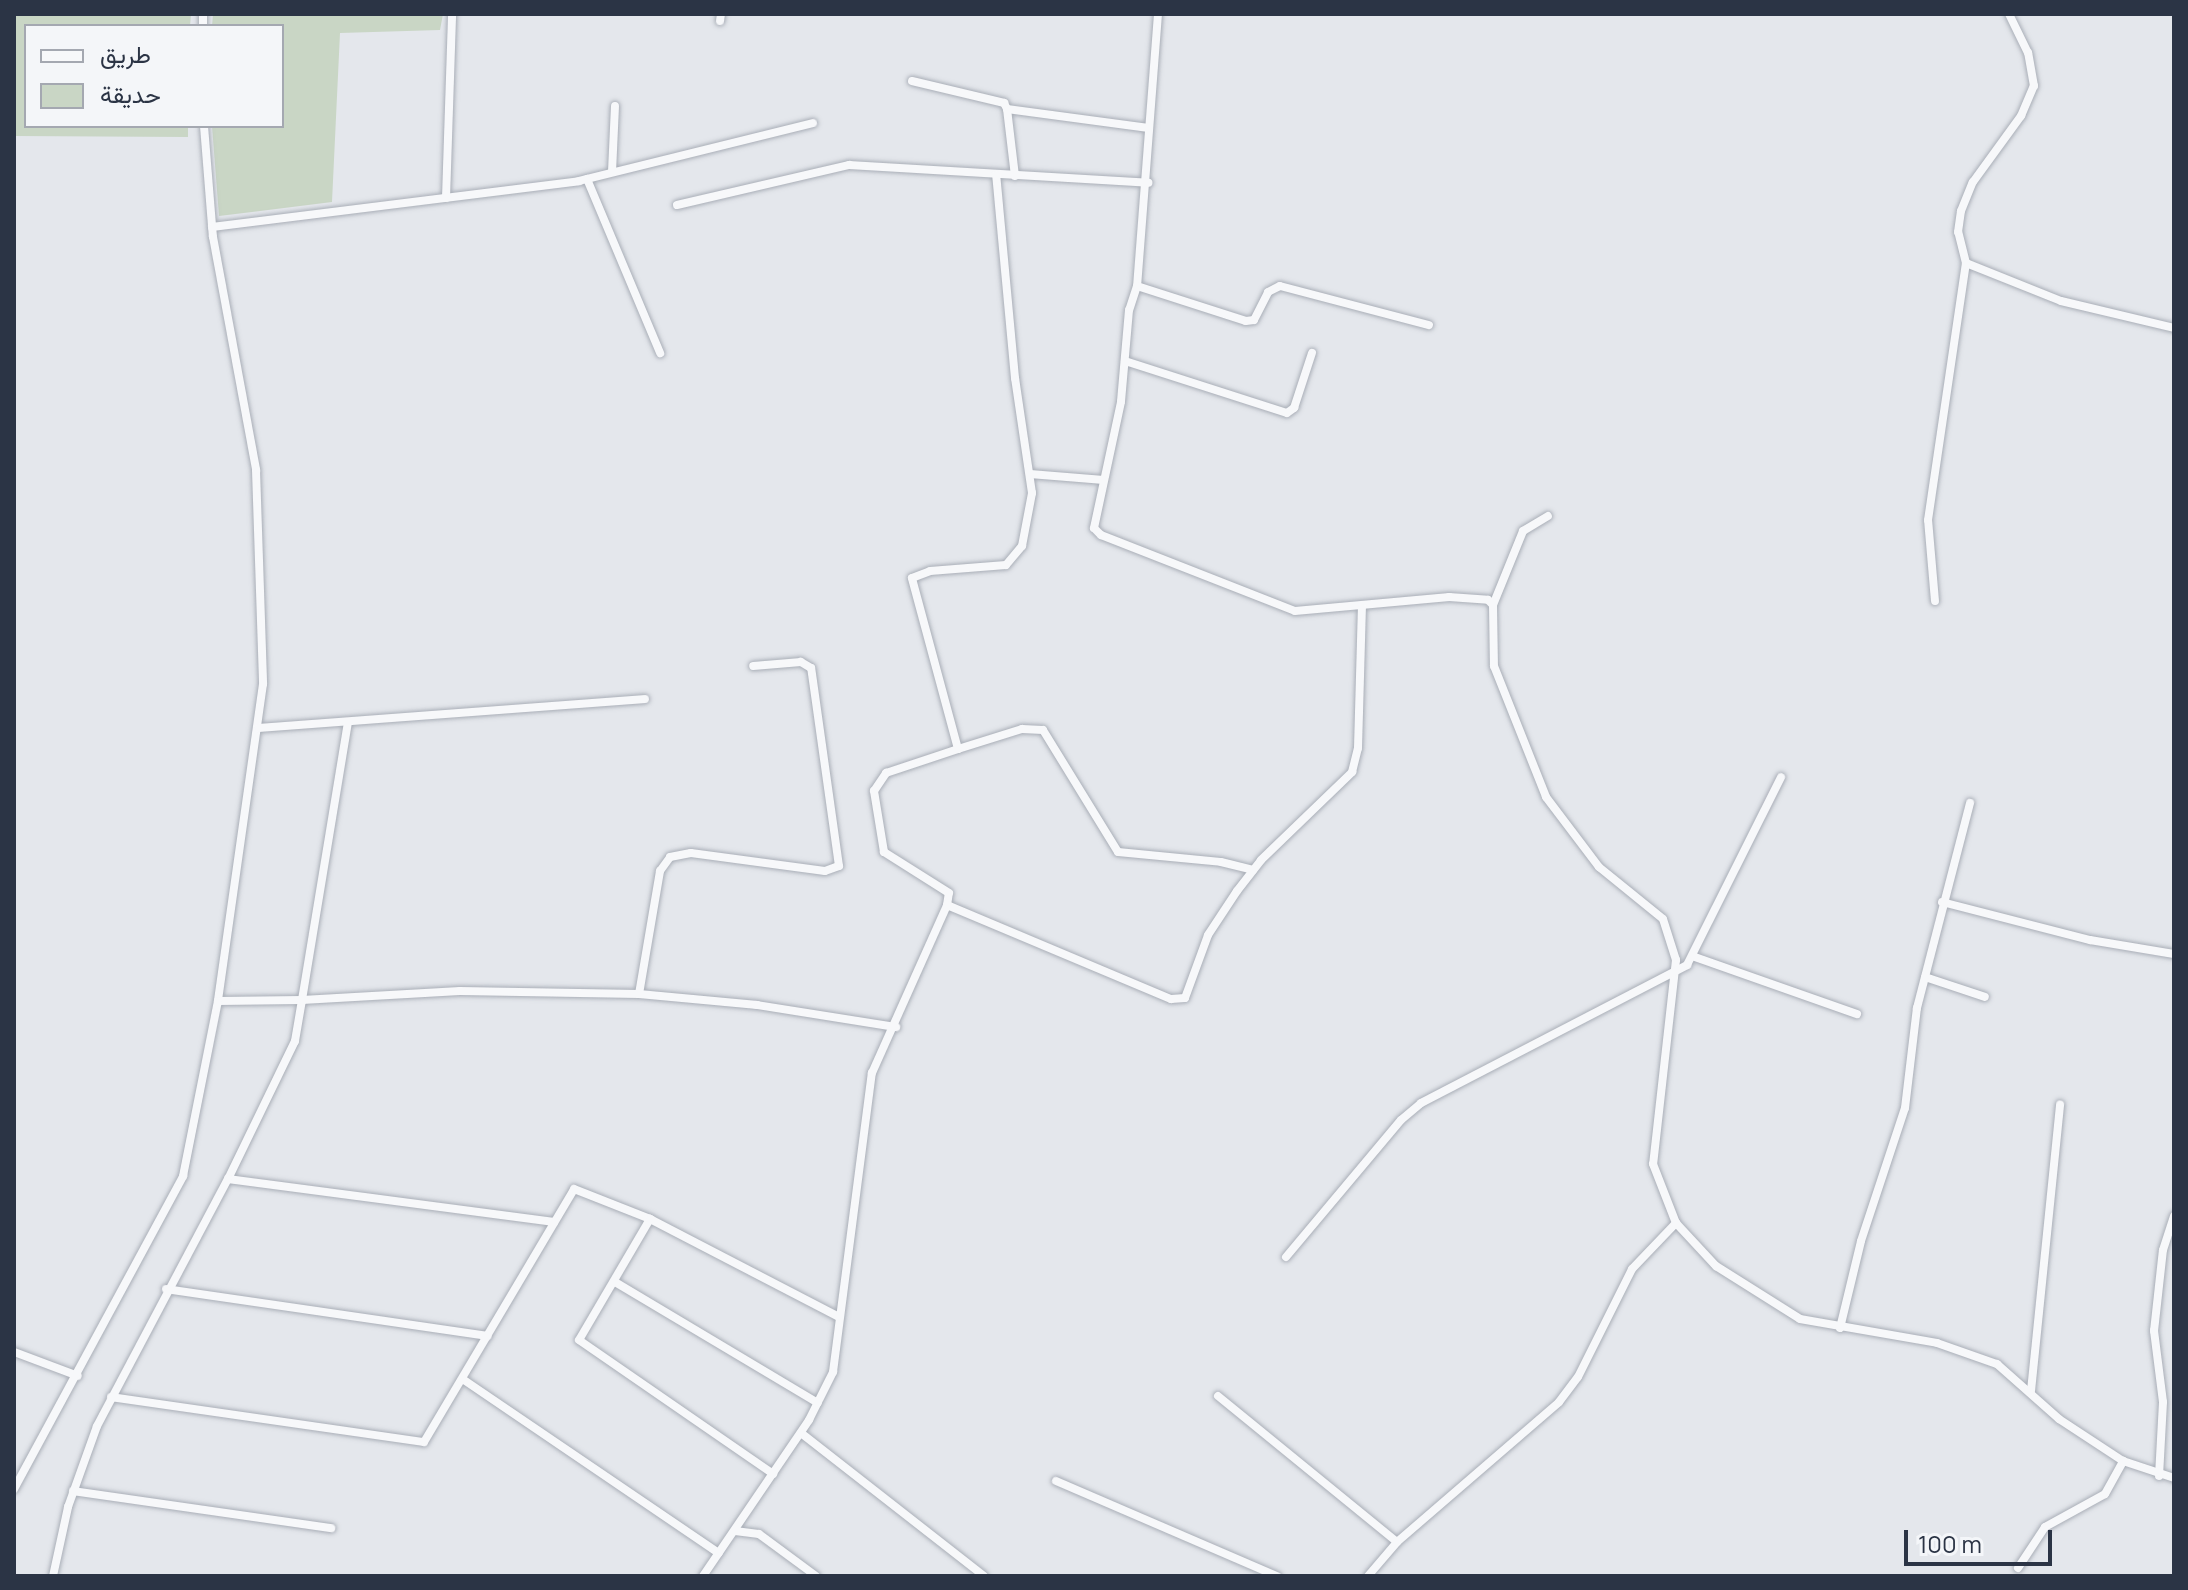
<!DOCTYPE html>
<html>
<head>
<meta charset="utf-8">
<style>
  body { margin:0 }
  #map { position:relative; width:2188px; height:1590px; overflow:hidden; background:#e4e7ec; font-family:Manrope,Vazirmatn,sans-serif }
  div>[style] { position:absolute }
  .green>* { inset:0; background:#c9d6c5 }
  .roads { filter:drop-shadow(0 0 2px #a9aeb7) drop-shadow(0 0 2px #a9aeb7) }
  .street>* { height:8px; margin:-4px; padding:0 4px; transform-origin:4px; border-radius:4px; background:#f7f8fa }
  span { translate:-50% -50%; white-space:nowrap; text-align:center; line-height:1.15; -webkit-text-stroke:6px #f4f6f9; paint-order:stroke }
  .frame { position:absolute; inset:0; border:16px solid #2b3445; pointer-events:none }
  .legend { position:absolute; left:24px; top:24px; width:260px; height:104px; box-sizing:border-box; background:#f4f6f9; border:2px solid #a4a8b1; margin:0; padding:10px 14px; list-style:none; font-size:24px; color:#2b3445 }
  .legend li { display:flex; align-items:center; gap:16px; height:40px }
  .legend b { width:40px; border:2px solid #a4a8b1 }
  .scale { position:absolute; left:1904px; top:1530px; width:148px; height:36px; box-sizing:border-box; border:4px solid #2b3445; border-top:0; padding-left:10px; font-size:24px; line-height:28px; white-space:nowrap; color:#2b3445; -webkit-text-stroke:6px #f4f6f9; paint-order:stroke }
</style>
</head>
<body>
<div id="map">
  <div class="green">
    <div style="clip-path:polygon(14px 14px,191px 14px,190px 26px,26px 26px,26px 126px,188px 126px,188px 137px,14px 136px)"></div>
    <div style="clip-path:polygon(213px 14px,443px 14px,440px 30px,340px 33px,332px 202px,219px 216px,212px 126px,282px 126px,282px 26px,212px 26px)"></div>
  </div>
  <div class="roads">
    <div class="street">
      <div style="left:1158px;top:14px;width:273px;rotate:94.4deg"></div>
      <div style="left:1137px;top:286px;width:25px;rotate:108deg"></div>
      <div style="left:1129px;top:310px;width:92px;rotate:95deg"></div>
      <div style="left:1121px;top:402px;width:129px;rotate:102.1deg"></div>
      <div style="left:1094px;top:528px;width:10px;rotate:45deg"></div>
      <div style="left:1101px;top:535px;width:208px;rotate:21.4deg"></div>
      <div style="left:1295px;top:611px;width:155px;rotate:-5.2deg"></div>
      <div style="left:1449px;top:597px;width:39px;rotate:4deg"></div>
      <div style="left:1488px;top:600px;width:7px;rotate:45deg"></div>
      <div style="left:1493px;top:605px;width:61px;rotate:89.1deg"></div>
      <div style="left:1494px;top:666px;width:141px;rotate:68.3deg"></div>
      <div style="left:1546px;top:797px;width:88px;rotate:52.9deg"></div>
      <div style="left:1599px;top:867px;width:82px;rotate:39.1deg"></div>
      <div style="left:1663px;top:919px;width:43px;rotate:72.4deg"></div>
      <div style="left:1676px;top:960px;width:205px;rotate:96.4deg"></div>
      <div style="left:1653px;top:1164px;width:63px;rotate:68.7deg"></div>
      <div style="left:1676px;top:1223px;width:59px;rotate:47.1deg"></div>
      <div style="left:1716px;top:1266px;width:99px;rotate:32.2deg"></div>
      <div style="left:1800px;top:1319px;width:139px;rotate:9.9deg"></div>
      <div style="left:1937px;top:1343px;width:64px;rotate:19.3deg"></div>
      <div style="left:1997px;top:1364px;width:83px;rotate:41.6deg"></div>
      <div style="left:2059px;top:1419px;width:77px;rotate:33.3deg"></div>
      <div style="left:2123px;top:1461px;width:54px;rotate:18.4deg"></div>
      <div style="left:720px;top:21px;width:7px;rotate:-82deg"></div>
      <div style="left:203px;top:26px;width:12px;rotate:-90deg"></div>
      <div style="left:912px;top:81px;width:95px;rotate:13.4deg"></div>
      <div style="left:1004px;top:103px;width:7px;rotate:63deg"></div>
      <div style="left:204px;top:126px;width:111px;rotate:85.4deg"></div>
      <div style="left:213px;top:237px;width:237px;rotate:79.5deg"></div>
      <div style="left:256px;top:470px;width:214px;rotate:88.1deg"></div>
      <div style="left:263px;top:684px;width:320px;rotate:98.1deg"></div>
      <div style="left:218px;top:1001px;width:84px;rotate:-0.7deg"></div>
      <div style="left:302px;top:1000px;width:42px;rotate:99.7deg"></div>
      <div style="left:295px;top:1041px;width:153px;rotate:115.9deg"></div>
      <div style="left:228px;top:1179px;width:329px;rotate:7.5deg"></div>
      <div style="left:612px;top:172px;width:66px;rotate:-87.4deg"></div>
      <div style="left:1015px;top:176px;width:67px;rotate:-96.8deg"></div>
      <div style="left:1007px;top:109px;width:143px;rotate:7.6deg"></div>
      <div style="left:587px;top:179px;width:189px;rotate:67.2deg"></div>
      <div style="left:446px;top:198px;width:184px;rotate:-88.1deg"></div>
      <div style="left:677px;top:205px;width:177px;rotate:-13.1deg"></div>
      <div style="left:849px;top:165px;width:300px;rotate:3.4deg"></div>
      <div style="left:212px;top:227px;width:370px;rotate:-7.1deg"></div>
      <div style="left:579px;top:181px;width:241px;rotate:-13.9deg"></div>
      <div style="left:1966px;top:263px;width:102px;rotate:21.8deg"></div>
      <div style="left:2061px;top:301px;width:116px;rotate:13.4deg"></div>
      <div style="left:1137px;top:286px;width:114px;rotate:17.8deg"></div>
      <div style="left:1246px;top:321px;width:8px;rotate:-7deg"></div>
      <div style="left:1254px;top:320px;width:31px;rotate:-63deg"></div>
      <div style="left:1268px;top:292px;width:13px;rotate:-27deg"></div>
      <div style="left:1280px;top:286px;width:154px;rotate:14.7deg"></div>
      <div style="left:1125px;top:361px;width:170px;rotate:17.8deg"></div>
      <div style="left:1287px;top:413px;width:9px;rotate:-36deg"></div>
      <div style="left:1294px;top:408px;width:58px;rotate:-71.9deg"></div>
      <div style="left:1030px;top:474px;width:74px;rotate:4.6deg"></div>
      <div style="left:1935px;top:601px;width:81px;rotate:-94.9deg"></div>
      <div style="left:1928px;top:520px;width:260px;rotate:-81.6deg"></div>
      <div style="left:1966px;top:263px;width:32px;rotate:-104deg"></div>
      <div style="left:1958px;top:232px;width:21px;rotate:-82deg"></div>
      <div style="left:1961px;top:211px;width:31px;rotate:-68deg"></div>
      <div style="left:1973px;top:182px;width:82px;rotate:-54deg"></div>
      <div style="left:2021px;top:116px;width:33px;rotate:-67deg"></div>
      <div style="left:2034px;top:86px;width:34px;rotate:-100deg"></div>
      <div style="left:2028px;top:53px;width:43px;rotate:-116deg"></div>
      <div style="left:1493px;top:605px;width:80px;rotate:-67.9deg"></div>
      <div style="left:1523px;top:531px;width:29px;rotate:-31deg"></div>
      <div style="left:348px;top:722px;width:282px;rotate:99.4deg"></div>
      <div style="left:302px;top:1000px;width:158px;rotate:-3.3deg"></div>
      <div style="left:460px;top:991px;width:179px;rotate:1deg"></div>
      <div style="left:639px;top:994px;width:119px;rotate:5.3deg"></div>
      <div style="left:757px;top:1005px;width:141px;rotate:9deg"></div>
      <div style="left:259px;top:728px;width:387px;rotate:-4.3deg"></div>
      <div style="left:958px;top:749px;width:67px;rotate:-17.4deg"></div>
      <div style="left:1022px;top:729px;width:21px;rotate:3deg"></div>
      <div style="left:1043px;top:730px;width:143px;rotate:58.4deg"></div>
      <div style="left:1118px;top:852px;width:103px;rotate:5.5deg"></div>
      <div style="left:1221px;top:862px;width:33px;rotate:14deg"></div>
      <div style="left:1942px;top:902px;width:153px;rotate:14.4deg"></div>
      <div style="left:2090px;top:940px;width:85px;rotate:9.5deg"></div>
      <div style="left:947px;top:905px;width:12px;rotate:-81deg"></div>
      <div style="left:949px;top:893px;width:77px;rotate:-147.8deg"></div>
      <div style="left:884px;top:852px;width:62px;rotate:-99.3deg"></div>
      <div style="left:874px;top:791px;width:22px;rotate:-56deg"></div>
      <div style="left:886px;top:773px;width:76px;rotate:-18.4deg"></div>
      <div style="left:958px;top:749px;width:177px;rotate:-105.1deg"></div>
      <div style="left:912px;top:578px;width:19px;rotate:-21deg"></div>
      <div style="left:930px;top:571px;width:76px;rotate:-4.5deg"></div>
      <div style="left:1006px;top:565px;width:25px;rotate:-50deg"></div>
      <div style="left:1022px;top:546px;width:54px;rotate:-79.3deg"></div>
      <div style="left:1032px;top:493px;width:116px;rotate:-98.4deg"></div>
      <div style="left:1015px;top:378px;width:204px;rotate:-95.3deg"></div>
      <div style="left:1692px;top:956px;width:175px;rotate:19.4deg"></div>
      <div style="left:1925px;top:977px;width:63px;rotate:18.4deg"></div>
      <div style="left:639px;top:994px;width:125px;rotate:-80.3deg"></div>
      <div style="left:660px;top:871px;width:17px;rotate:-54deg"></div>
      <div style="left:670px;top:857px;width:21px;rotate:-11deg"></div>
      <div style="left:691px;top:853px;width:135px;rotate:7.7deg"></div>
      <div style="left:825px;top:871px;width:15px;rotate:-20deg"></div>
      <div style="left:839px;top:866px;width:200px;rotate:-98deg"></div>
      <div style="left:811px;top:668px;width:12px;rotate:-149deg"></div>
      <div style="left:801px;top:662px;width:48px;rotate:175.2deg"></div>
      <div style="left:650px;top:1219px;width:140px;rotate:120.4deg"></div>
      <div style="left:579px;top:1340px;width:236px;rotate:34.6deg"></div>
      <div style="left:1286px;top:1257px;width:179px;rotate:-50deg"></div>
      <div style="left:1401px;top:1120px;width:26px;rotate:-40deg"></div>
      <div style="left:1421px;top:1103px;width:300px;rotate:-27.4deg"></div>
      <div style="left:1687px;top:965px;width:210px;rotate:-63.4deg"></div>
      <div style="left:615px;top:1282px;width:236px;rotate:30.8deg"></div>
      <div style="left:166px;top:1289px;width:325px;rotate:8.3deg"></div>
      <div style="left:1840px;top:1328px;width:89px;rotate:-76.4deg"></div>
      <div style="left:1861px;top:1241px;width:140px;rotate:-71.7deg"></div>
      <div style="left:1905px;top:1108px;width:101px;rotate:-83.2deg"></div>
      <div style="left:1917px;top:1008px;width:212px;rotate:-75.5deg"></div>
      <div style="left:14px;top:1352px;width:68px;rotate:20.6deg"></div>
      <div style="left:464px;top:1380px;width:308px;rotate:34.2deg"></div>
      <div style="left:2031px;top:1391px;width:288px;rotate:-84.2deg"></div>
      <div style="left:1218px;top:1396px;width:231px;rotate:39.2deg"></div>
      <div style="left:111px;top:1397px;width:316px;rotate:8.2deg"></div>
      <div style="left:424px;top:1442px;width:294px;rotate:-59.3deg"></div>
      <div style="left:574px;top:1189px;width:82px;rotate:21.5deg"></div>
      <div style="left:650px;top:1219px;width:213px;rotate:27.4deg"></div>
      <div style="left:801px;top:1433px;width:232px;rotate:38deg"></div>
      <div style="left:2159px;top:1476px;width:74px;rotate:-86.9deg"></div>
      <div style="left:2163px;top:1402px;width:72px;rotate:-97.2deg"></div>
      <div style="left:2154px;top:1331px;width:81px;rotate:-83.7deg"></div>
      <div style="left:2163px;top:1250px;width:36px;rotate:-72deg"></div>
      <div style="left:1056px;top:1481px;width:241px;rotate:23.3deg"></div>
      <div style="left:14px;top:1489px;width:356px;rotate:-61.6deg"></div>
      <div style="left:183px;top:1176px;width:178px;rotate:-78.7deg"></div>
      <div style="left:73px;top:1491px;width:261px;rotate:8.2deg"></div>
      <div style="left:735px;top:1531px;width:24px;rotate:7deg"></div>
      <div style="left:759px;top:1534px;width:71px;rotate:36.4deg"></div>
      <div style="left:2018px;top:1568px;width:49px;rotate:-56.6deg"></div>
      <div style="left:2045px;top:1527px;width:68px;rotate:-28.8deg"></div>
      <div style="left:2105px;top:1494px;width:38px;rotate:-61deg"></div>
      <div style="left:53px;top:1576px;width:71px;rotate:-77.7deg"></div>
      <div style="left:68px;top:1507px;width:86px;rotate:-70.3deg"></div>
      <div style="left:97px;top:1426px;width:280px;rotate:-62.1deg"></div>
      <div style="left:703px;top:1576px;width:189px;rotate:-55.8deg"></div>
      <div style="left:809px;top:1420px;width:54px;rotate:-63.4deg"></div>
      <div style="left:833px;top:1372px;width:302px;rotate:-82.6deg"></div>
      <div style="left:872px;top:1073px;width:184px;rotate:-65.9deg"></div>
      <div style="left:947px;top:905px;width:243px;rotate:22.8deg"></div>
      <div style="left:1171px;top:999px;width:14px;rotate:-4deg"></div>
      <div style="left:1185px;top:998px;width:67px;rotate:-69.9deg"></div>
      <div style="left:1208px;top:935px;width:53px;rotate:-56.6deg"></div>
      <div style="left:1237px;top:891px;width:39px;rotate:-52deg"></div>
      <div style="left:1261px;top:860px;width:127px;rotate:-44deg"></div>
      <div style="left:1352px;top:772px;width:25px;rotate:-76deg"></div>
      <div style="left:1358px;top:748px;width:140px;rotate:-88.4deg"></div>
      <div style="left:1368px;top:1576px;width:45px;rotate:-49.5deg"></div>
      <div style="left:1397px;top:1542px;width:214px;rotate:-40.8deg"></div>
      <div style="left:1559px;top:1402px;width:31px;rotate:-53deg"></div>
      <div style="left:1578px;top:1377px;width:121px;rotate:-63.4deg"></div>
      <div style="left:1632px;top:1269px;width:64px;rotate:-46.3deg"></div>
    </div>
  </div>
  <div class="frame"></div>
  <ul class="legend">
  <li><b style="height:10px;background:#f7f8fa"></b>طريق</li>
  <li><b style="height:22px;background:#c9d6c5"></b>حديقة</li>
  </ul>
  <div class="scale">100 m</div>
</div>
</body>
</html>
